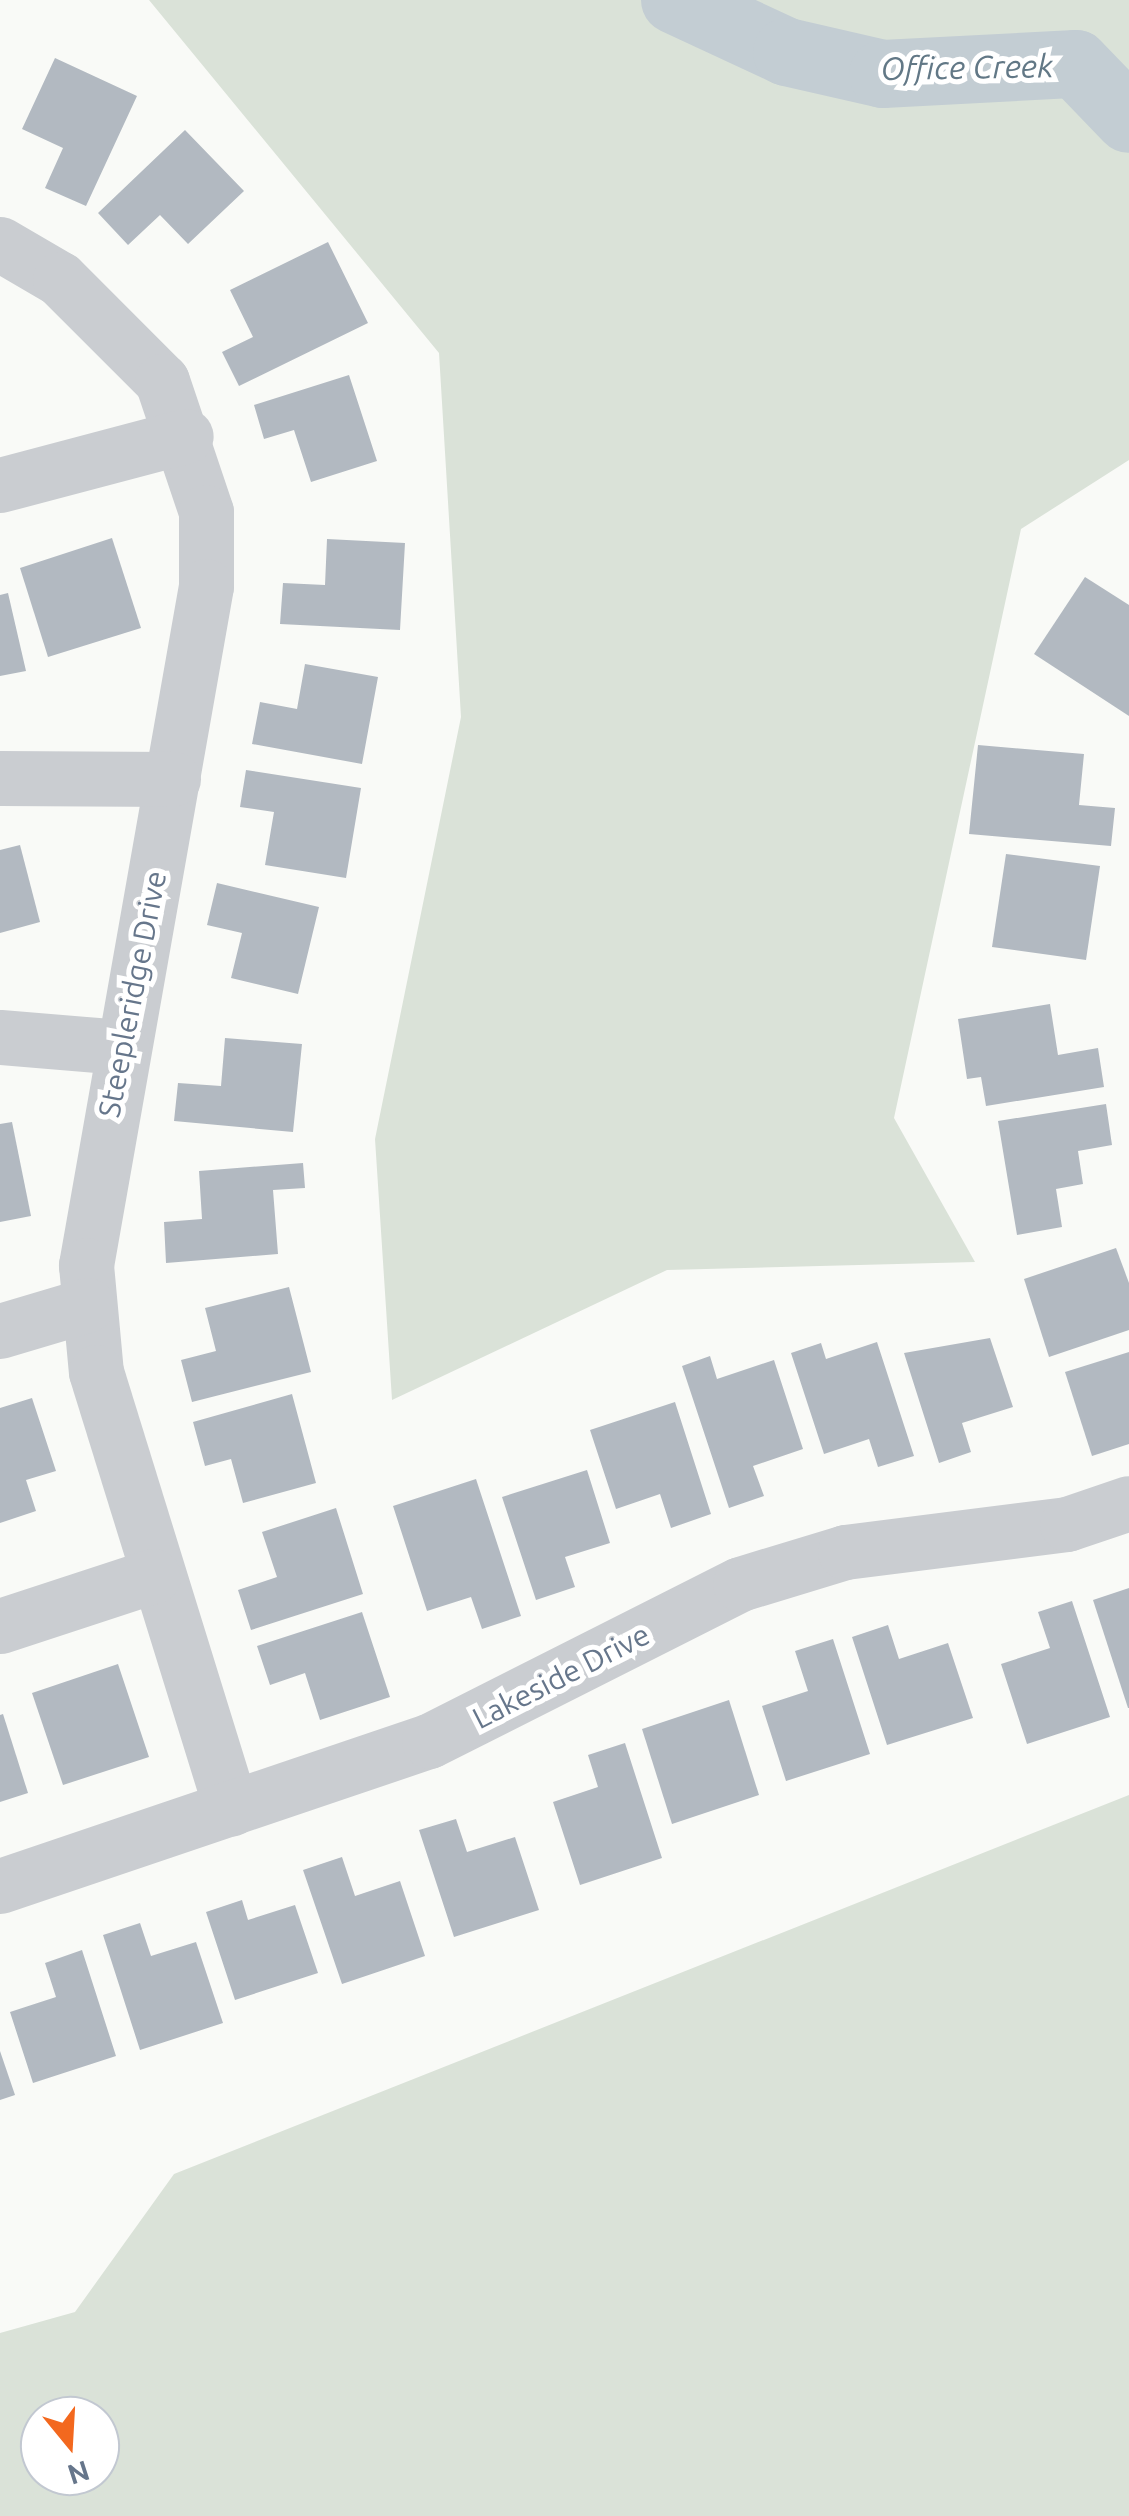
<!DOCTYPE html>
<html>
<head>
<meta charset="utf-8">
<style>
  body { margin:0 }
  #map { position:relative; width:1129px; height:2516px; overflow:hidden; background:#f9faf7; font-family:Ubuntu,sans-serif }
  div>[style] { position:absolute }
  .green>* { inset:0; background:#dae2d8 }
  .river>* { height:68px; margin:-34px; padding:0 34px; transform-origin:34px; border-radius:34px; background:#c3cdd3 }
  .building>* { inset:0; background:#b2b9c1 }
  .minor>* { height:55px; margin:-27.5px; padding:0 27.5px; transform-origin:27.5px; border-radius:27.5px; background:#cacdd1 }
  span { translate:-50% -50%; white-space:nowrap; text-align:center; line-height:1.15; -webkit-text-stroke:10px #fff; paint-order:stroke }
  .street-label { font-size:30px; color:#66768b }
  .water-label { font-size:32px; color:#627886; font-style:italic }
  .north { position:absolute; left:20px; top:2396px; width:100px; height:100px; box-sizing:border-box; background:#fff; border:2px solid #c2c8d1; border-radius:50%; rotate:162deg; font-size:28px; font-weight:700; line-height:40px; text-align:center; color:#66768b }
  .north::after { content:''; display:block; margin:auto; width:35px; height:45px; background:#f3681e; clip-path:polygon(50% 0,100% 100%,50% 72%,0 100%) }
</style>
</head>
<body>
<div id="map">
  <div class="green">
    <div style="clip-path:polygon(149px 0,1129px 0,1129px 460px,1021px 529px,894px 1118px,975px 1262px,667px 1270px,392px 1400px,375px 1139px,461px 717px,439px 353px)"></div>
    <div style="clip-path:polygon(evenodd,1129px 1795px,1129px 2516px,0 2516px,0 2333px,75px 2312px,174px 2174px,1129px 1795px,40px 2416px,100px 2416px,100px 2476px,40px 2476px,40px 2416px)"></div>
  </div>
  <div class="river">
    <div style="left:675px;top:0;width:123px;rotate:24.9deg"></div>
    <div style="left:787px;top:52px;width:98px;rotate:12.9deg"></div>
    <div style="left:883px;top:74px;width:193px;rotate:-3deg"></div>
    <div style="left:1076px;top:64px;width:76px;rotate:46.1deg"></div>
  </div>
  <div class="building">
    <div style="clip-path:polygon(55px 58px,137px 96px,86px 206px,45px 188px,63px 148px,22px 129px)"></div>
    <div style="clip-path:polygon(185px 130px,244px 191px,188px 244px,160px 215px,128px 245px,98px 213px)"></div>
    <div style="clip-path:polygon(328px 242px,368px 323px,239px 386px,222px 352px,253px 337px,230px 290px)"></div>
    <div style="clip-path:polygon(349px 375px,377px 461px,311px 482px,294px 430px,264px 439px,254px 405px)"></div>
    <div style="clip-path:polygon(112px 538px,141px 628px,48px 657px,20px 568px)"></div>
    <div style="clip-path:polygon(327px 539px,405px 543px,400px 630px,280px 624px,283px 583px,325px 585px)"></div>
    <div style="clip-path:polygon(1085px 577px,1129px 605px,1129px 716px,1034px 654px)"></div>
    <div style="clip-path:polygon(8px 593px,26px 671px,0 676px,0 595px)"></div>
    <div style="clip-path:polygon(305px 664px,378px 677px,362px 764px,252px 744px,260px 702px,297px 709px)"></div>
    <div style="clip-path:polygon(978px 745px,1084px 754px,1079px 805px,1115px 808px,1111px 846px,969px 834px)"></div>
    <div style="clip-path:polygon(246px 770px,361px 788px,346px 878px,265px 865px,274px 812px,240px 807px)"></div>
    <div style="clip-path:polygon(20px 845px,40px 922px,0 933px,0 850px)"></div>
    <div style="clip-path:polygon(1006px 854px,1100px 866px,1086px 960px,992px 947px)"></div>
    <div style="clip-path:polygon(217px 883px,319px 907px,298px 994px,231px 978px,242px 933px,207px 925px)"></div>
    <div style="clip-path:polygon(1050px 1004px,1058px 1055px,1098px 1048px,1104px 1087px,986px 1106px,981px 1077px,967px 1079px,958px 1019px)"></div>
    <div style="clip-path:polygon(225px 1038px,302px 1044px,293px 1132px,174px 1121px,178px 1083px,221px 1086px)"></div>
    <div style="clip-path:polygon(1106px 1104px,1112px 1145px,1078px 1151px,1083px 1184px,1056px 1189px,1062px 1227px,1017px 1235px,998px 1121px)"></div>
    <div style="clip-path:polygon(12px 1122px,31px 1216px,0 1222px,0 1124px)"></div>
    <div style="clip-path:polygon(303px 1163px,305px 1188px,273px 1190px,278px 1254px,166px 1263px,164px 1222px,202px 1219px,199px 1171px)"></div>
    <div style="clip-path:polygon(1116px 1248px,1129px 1283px,1129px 1330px,1049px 1357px,1024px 1279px)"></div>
    <div style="clip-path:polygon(289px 1287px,311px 1372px,192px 1402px,181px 1360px,216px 1351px,205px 1308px)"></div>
    <div style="clip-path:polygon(990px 1338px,1013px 1407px,962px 1423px,971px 1452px,939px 1463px,904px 1353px)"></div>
    <div style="clip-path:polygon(877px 1342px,914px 1456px,878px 1467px,869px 1439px,824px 1454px,791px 1353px,821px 1343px,826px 1359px)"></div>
    <div style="clip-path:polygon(1129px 1352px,1129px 1444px,1092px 1456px,1065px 1372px)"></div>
    <div style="clip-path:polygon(710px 1356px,717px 1379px,774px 1360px,803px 1449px,753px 1466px,764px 1496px,729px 1508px,682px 1366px)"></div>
    <div style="clip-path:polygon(292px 1394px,316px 1483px,243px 1503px,231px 1459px,205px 1466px,193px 1422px)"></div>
    <div style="clip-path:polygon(32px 1398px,56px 1471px,26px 1480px,36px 1511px,0 1523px,0 1408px)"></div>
    <div style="clip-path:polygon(675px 1402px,711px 1514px,671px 1528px,660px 1494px,616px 1509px,590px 1430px)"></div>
    <div style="clip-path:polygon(587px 1470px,610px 1543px,565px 1557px,575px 1587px,536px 1600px,502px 1497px)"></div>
    <div style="clip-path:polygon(476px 1479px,521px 1616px,482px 1629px,471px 1597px,427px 1611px,393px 1506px)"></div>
    <div style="clip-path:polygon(336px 1508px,363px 1594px,251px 1630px,238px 1590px,277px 1577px,262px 1532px)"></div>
    <div style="clip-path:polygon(1129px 1588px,1129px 1708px,1128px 1708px,1093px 1600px)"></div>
    <div style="clip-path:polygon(1072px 1601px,1110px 1717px,1027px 1744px,1001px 1664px,1050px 1648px,1038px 1612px)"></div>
    <div style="clip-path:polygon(362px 1612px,390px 1697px,320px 1720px,305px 1673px,270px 1685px,257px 1646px)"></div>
    <div style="clip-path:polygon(888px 1625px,899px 1659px,948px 1643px,973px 1718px,887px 1745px,852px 1637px)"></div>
    <div style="clip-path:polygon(833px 1639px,870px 1754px,786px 1781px,762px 1706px,808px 1691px,795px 1651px)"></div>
    <div style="clip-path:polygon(118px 1664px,149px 1757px,63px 1785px,32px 1693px)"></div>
    <div style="clip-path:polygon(729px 1700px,759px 1795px,672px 1824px,642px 1729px)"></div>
    <div style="clip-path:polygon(3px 1714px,28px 1793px,0 1802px,0 1715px)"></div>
    <div style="clip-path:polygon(625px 1743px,662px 1858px,580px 1885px,553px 1802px,598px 1787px,588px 1755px)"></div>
    <div style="clip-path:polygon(456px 1819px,467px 1852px,515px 1837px,539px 1910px,454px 1937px,419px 1830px)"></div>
    <div style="clip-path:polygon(342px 1857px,355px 1896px,400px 1881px,425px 1956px,342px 1984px,303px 1870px)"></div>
    <div style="clip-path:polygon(242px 1900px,248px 1920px,295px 1905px,318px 1973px,235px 2000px,206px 1912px)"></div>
    <div style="clip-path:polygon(140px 1923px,151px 1956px,196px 1942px,223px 2023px,140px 2050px,103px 1935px)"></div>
    <div style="clip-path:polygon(82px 1950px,116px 2056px,33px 2083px,10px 2012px,56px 1997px,45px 1963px)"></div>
    <div style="clip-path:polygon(0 2051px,15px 2095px,0 2100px)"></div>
  </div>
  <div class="minor">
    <div style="left:0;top:244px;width:69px;rotate:30.3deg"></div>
    <div style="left:60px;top:279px;width:144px;rotate:45deg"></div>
    <div style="left:162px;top:381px;width:138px;rotate:71.4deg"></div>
    <div style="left:206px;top:512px;width:74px;rotate:90deg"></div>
    <div style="left:206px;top:586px;width:690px;rotate:100.02deg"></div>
    <div style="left:86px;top:1265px;width:107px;rotate:84.7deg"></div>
    <div style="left:96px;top:1372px;width:457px;rotate:72.8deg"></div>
    <div style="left:0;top:485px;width:192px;rotate:-14.8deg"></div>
    <div style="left:0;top:778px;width:173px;rotate:0.3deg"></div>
    <div style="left:0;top:1037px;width:122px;rotate:4.7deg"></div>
    <div style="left:0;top:1331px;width:91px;rotate:-16.6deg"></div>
    <div style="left:0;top:1626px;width:161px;rotate:-18.1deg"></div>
    <div style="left:0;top:1886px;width:453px;rotate:-18.7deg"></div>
    <div style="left:429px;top:1741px;width:348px;rotate:-26.8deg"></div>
    <div style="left:740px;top:1584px;width:110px;rotate:-16.9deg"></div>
    <div style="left:845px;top:1552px;width:224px;rotate:-7.2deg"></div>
    <div style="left:1067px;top:1524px;width:65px;rotate:-18.7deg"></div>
  </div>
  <div class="street-label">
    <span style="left:132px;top:994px;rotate:-79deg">Steepleridge Drive</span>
    <span style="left:561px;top:1676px;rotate:-27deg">Lakeside Drive</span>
  </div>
  <div class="water-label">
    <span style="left:967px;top:67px;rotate:-1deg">Office Creek</span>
  </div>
  <div class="north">N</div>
</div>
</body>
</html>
